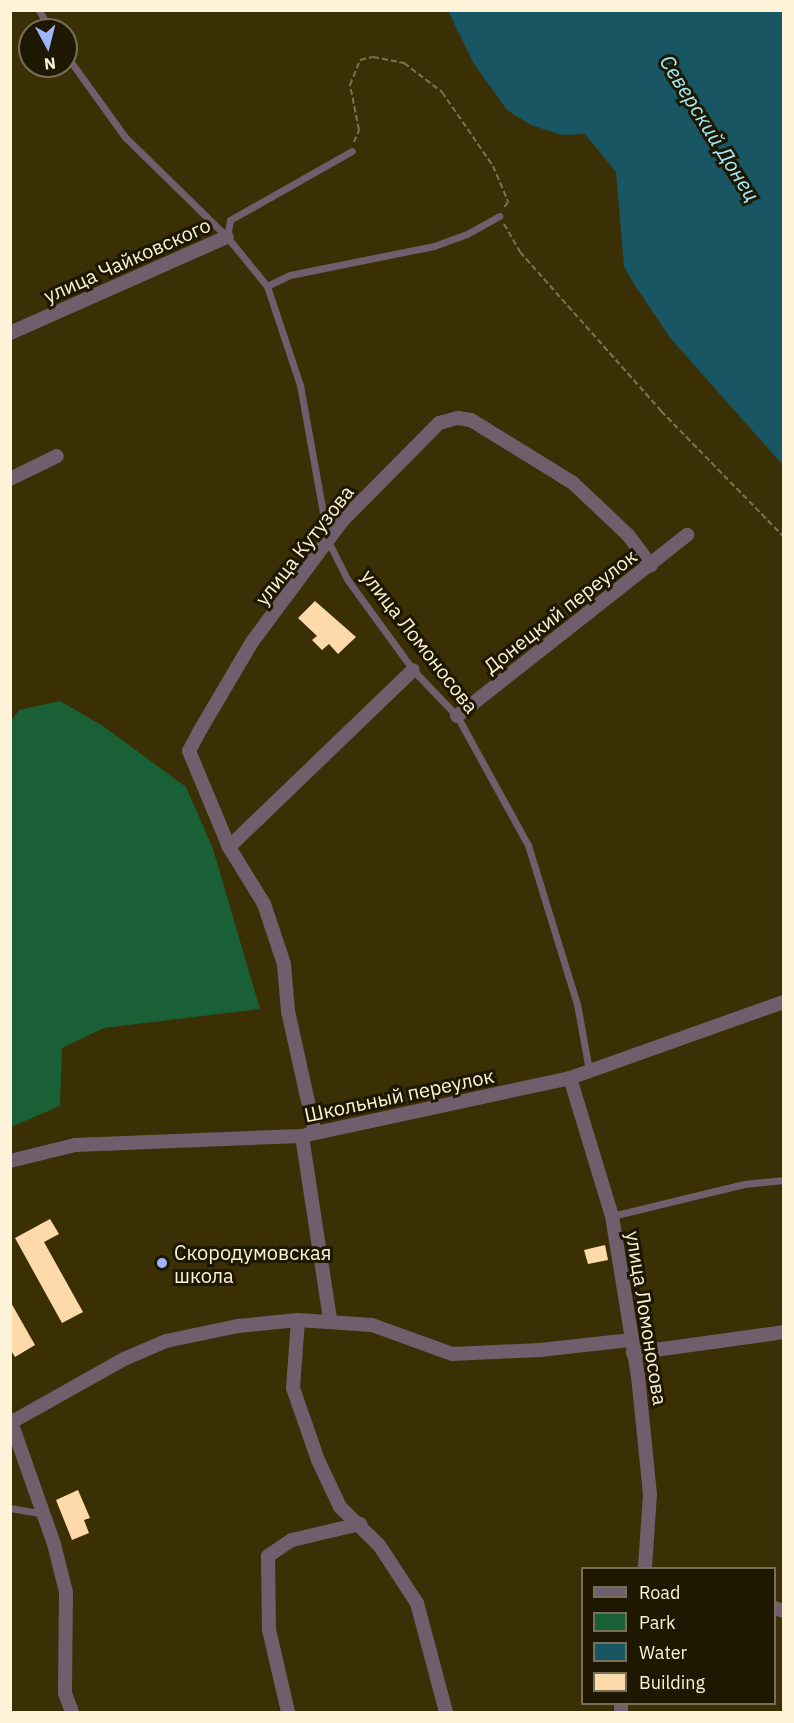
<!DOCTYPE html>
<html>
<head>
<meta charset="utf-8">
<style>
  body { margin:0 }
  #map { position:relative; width:794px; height:1723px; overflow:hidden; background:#3b2f05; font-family:"IBM Plex Sans",sans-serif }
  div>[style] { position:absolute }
  .green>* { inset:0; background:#196036 }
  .water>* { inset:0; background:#175662 }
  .building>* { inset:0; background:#fed9a9 }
  .path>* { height:2px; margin-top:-1px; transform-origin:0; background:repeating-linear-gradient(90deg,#7d724d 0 6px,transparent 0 9px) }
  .lane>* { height:7px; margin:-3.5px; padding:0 3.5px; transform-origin:3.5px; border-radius:3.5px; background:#715e6d }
  .street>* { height:14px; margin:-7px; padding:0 7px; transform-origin:7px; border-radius:7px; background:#715e6d }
  .dots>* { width:16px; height:16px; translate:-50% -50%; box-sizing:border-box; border:3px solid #1e1803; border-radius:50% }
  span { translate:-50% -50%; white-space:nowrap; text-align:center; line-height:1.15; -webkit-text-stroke:6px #1e1803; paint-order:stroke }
  .street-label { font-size:20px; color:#fcf3d8 }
  .poi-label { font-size:20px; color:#fcf3d8 }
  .left { translate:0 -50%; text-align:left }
  .water-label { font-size:21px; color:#a2edfd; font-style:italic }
  .frame { position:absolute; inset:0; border:12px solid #fcf3d8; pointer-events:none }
  .legend { position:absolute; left:581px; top:1567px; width:195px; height:138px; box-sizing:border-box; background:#1e1803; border:2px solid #777058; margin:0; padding:8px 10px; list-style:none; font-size:18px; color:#fcf3d8 }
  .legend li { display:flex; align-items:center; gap:12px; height:30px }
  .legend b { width:30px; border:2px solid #777058 }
  .north { position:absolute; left:18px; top:18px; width:60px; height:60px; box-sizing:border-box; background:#1e1803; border:2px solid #777058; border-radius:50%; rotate:173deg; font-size:16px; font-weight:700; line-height:24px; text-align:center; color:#fcf3d8 }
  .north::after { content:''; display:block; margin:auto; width:21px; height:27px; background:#a0b3fd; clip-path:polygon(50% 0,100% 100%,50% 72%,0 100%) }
</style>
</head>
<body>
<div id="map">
  <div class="green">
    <div style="clip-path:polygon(60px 701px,103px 726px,186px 787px,213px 849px,260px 1009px,104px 1028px,62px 1048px,60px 1106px,11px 1127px,11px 721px,19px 710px)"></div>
  </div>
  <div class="water">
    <div style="clip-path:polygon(448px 11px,783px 11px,783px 465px,671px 339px,636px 287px,624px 267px,616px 172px,585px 134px,562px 135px,531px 125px,507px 110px,474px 64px)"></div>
  </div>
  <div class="building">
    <div style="clip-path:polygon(315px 601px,356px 637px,338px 654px,329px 644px,322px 650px,312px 640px,317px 636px,298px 618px)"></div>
    <div style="clip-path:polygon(50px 1219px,59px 1234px,44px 1242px,83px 1312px,62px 1323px,15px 1238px)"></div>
    <div style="clip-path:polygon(605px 1245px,608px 1260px,588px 1264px,584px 1250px)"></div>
    <div style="clip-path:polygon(10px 1301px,35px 1345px,15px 1357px,10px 1349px)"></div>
    <div style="clip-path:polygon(78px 1490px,90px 1518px,84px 1520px,89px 1533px,72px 1540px,56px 1500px)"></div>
  </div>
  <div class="path">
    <div style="left:354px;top:142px;width:13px;rotate:-67deg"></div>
    <div style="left:359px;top:130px;width:46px;rotate:-101.3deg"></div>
    <div style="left:350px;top:85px;width:27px;rotate:-68deg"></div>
    <div style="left:360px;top:60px;width:13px;rotate:-13deg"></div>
    <div style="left:373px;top:57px;width:32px;rotate:11deg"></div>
    <div style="left:404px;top:63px;width:48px;rotate:37.3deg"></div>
    <div style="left:442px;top:92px;width:90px;rotate:55.4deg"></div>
    <div style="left:493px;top:166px;width:39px;rotate:67deg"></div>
    <div style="left:508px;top:202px;width:9px;rotate:126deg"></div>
    <div style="left:504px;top:224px;width:32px;rotate:60deg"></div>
    <div style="left:520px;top:252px;width:213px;rotate:48.4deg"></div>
    <div style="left:661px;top:411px;width:176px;rotate:45.7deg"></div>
  </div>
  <div class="lane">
    <div style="left:39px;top:10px;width:23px;rotate:61deg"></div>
    <div style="left:66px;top:55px;width:101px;rotate:54.3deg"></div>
    <div style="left:125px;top:137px;width:143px;rotate:44.4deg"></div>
    <div style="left:227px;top:237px;width:63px;rotate:50.8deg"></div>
    <div style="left:267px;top:286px;width:104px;rotate:71.6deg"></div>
    <div style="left:300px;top:385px;width:158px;rotate:79.8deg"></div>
    <div style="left:328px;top:541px;width:42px;rotate:63.4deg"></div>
    <div style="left:347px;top:579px;width:112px;rotate:54deg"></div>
    <div style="left:413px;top:670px;width:64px;rotate:46.3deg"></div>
    <div style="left:457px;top:716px;width:147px;rotate:61.2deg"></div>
    <div style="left:528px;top:845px;width:166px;rotate:72.9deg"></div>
    <div style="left:577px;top:1004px;width:67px;rotate:79.7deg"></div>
    <div style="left:227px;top:237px;width:17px;rotate:-80deg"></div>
    <div style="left:230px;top:220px;width:140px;rotate:-29.5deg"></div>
    <div style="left:267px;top:286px;width:25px;rotate:-26deg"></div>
    <div style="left:290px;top:275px;width:147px;rotate:-11.4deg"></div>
    <div style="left:434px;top:246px;width:35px;rotate:-20deg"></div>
    <div style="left:467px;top:234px;width:37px;rotate:-29deg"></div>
    <div style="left:612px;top:1216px;width:136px;rotate:-13.6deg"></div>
    <div style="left:744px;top:1184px;width:40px;rotate:-5.7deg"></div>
    <div style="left:10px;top:1508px;width:34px;rotate:10deg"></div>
  </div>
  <div class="street">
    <div style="left:10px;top:333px;width:237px;rotate:-23.9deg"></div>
    <div style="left:10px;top:479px;width:52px;rotate:-26.1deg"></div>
    <div style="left:457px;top:716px;width:293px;rotate:-38.2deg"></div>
    <div style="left:229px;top:847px;width:255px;rotate:-43.9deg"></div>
    <div style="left:570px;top:1078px;width:144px;rotate:73.1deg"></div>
    <div style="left:612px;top:1216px;width:162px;rotate:80.8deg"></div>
    <div style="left:638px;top:1376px;width:119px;rotate:84.2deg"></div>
    <div style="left:650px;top:1494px;width:74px;rotate:93.9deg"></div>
    <div style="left:315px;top:1133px;width:125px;rotate:-102.5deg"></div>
    <div style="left:288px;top:1011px;width:47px;rotate:-94.9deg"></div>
    <div style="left:284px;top:964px;width:63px;rotate:-108.4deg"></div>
    <div style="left:264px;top:904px;width:67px;rotate:-121.6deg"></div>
    <div style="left:229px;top:847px;width:104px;rotate:-112.6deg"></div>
    <div style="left:189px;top:751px;width:21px;rotate:-62deg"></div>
    <div style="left:199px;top:732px;width:104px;rotate:-59.5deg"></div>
    <div style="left:252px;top:642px;width:152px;rotate:-53.3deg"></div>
    <div style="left:343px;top:520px;width:136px;rotate:-45.3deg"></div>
    <div style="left:439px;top:423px;width:20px;rotate:-15deg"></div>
    <div style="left:458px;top:418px;width:13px;rotate:9deg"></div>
    <div style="left:471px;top:420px;width:120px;rotate:31.7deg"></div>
    <div style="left:573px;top:483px;width:76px;rotate:43.4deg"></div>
    <div style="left:628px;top:535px;width:38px;rotate:53deg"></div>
    <div style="left:302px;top:1136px;width:185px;rotate:81.3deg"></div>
    <div style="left:10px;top:1161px;width:67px;rotate:-13.8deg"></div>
    <div style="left:75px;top:1145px;width:227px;rotate:-2.3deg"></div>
    <div style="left:302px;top:1136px;width:274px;rotate:-12.2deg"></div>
    <div style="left:570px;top:1078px;width:227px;rotate:-19.6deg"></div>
    <div style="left:298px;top:1320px;width:68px;rotate:94.2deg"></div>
    <div style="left:293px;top:1388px;width:76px;rotate:70.9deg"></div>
    <div style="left:318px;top:1460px;width:52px;rotate:64.9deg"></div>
    <div style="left:340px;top:1507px;width:54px;rotate:44.3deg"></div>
    <div style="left:379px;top:1545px;width:69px;rotate:56.8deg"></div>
    <div style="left:417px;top:1603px;width:113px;rotate:75.1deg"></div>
    <div style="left:633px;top:1353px;width:152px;rotate:-7.9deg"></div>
    <div style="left:10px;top:1419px;width:133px;rotate:70.6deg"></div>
    <div style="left:54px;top:1544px;width:49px;rotate:76deg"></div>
    <div style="left:66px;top:1592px;width:101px;rotate:90.6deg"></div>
    <div style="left:65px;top:1693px;width:20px;rotate:70deg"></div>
    <div style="left:10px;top:1423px;width:131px;rotate:-29.3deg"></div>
    <div style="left:124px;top:1359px;width:46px;rotate:-23.2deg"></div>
    <div style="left:166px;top:1341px;width:74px;rotate:-11.8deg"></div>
    <div style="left:238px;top:1326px;width:60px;rotate:-5.7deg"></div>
    <div style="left:298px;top:1320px;width:74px;rotate:3.9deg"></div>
    <div style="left:372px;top:1325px;width:85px;rotate:19.9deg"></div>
    <div style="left:452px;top:1354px;width:88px;rotate:-2.6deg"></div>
    <div style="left:540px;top:1350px;width:92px;rotate:-6.3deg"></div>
    <div style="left:774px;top:1608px;width:10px;rotate:17deg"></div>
    <div style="left:288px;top:1712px;width:84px;rotate:-103deg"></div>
    <div style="left:269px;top:1630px;width:74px;rotate:-90.8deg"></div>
    <div style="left:268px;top:1556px;width:29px;rotate:-34deg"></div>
    <div style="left:292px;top:1540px;width:70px;rotate:-13.2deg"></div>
    <div style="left:621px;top:1712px;width:8px;rotate:-90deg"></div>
  </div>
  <div class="dots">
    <div style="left:162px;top:1263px;background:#a0b3fd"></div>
  </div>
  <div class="street-label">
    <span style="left:127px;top:260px;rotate:-24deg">улица Чайковского</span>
    <span style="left:304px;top:545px;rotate:-52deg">улица Кутузова</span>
    <span style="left:560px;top:611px;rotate:-38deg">Донецкий переулок</span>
    <span style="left:420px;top:641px;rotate:52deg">улица Ломоносова</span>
    <span style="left:399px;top:1095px;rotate:-12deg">Школьный переулок</span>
    <span style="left:647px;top:1318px;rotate:81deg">улица Ломоносова</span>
  </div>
  <div class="poi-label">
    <span class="left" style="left:174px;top:1264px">Скородумовская<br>школа</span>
  </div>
  <div class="water-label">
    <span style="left:710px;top:128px;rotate:58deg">Северский Донец</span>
  </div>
  <div class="frame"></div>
  <ul class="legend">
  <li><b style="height:8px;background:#715e6d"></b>Road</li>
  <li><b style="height:16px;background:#196036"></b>Park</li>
  <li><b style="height:16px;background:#175662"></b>Water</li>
  <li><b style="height:16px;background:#fed9a9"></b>Building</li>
  </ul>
  <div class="north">N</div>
</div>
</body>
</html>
